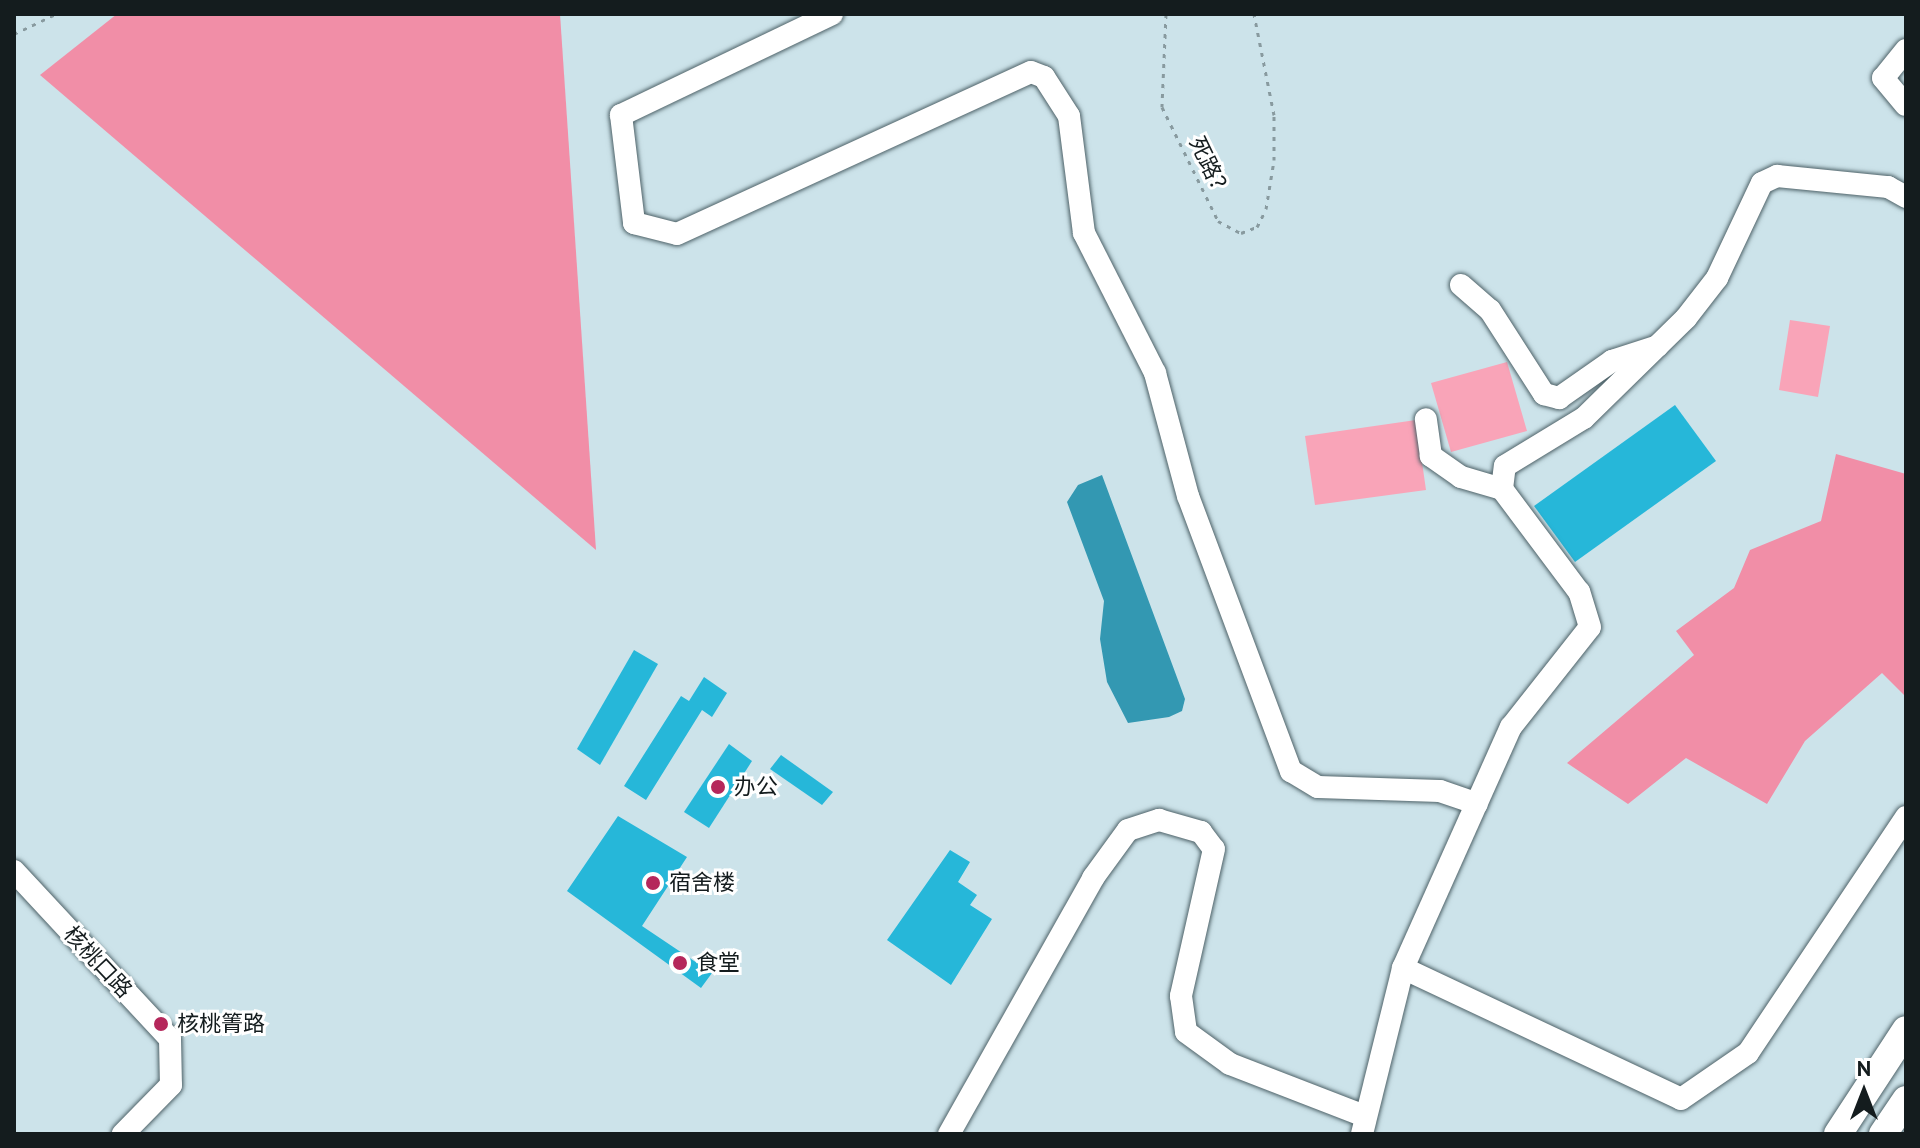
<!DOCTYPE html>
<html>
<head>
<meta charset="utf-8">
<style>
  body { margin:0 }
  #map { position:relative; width:1920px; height:1148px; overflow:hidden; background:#cce3ea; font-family:"PT Sans","Noto Sans SC",sans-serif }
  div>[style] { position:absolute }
  .green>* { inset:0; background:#f9a4b8 }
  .forest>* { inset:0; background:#f18ea7 }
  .water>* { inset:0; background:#3398b2 }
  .building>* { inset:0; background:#26b7d9 }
  .path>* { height:3px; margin-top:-1.5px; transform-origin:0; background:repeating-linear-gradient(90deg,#889a9f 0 4px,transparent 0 10px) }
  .roads { filter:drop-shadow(0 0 2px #4e6268) drop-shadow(0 0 2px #4e6268) }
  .minor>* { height:22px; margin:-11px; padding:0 11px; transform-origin:11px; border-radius:11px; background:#fff }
  .major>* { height:28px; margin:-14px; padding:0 14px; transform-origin:14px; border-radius:14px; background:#fff }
  .dots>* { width:22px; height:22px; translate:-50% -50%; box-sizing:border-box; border:4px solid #fff; border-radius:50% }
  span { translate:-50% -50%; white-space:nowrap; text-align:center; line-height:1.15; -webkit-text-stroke:6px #fff; paint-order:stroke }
  .street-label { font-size:22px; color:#141c1e }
  .poi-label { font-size:22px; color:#141c1e }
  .left { translate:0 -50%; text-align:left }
  .frame { position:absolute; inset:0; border:16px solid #141c1e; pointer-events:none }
  .north { position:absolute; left:1824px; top:1052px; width:80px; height:80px; -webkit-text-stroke:6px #fff; paint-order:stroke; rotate:0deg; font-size:22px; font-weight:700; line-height:32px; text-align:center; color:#141c1e }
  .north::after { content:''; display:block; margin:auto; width:28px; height:36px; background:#141c1e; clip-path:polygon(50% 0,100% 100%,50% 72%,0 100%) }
</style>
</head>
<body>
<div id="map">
  <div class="green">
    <div style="clip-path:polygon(1790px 320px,1830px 326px,1818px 397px,1779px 390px)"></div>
    <div style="clip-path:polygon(1507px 362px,1527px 431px,1451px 452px,1431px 383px)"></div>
    <div style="clip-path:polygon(1416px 420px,1426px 490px,1315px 505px,1305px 436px)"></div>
  </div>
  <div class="forest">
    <div style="clip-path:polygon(117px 14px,560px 14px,596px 550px,40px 75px)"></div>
    <div style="clip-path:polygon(1836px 454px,1906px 474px,1906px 697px,1882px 673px,1805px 741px,1767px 804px,1686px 758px,1628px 804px,1567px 763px,1694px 655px,1676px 631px,1734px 588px,1750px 550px,1821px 521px)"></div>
  </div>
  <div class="water">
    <div style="clip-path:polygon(1102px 475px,1185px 699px,1182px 711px,1169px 717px,1128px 723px,1107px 682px,1100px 639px,1104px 601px,1067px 502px,1078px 485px)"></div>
  </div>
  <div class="building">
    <div style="clip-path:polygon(1675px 405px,1716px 461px,1575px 562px,1534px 506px)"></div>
    <div style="clip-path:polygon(634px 650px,658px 664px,600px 765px,577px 749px)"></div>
    <div style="clip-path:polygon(704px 677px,727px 693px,712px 717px,702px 710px,646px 800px,624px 786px,681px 696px,689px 701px)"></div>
    <div style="clip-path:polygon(729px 744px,752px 761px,709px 828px,684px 812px)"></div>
    <div style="clip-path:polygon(781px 755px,833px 792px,822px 805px,770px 769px)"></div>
    <div style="clip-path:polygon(618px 816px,687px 857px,642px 926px,712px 973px,701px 988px,567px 891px)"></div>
    <div style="clip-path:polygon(950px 850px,970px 862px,958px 882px,977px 895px,970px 905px,992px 919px,951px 985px,887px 940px)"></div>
  </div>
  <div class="path">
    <div style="left:1166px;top:14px;width:93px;rotate:92.5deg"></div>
    <div style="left:1162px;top:107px;width:127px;rotate:63.8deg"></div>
    <div style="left:1218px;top:221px;width:26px;rotate:28deg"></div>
    <div style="left:1241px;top:233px;width:17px;rotate:-21deg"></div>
    <div style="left:1257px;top:227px;width:20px;rotate:-63deg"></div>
    <div style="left:1266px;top:209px;width:50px;rotate:-80.7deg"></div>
    <div style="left:1274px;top:160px;width:45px;rotate:-90deg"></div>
    <div style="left:1274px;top:115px;width:103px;rotate:-101.2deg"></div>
    <div style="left:14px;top:34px;width:47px;rotate:-25.5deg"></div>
  </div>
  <div class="roads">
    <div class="minor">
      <div style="left:832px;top:14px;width:234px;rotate:154.4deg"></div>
      <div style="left:621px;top:115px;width:109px;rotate:83.1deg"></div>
      <div style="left:634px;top:223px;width:44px;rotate:14.3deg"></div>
      <div style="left:677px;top:234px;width:389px;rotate:-24.6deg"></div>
      <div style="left:1031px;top:72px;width:14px;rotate:21deg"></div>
      <div style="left:1044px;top:77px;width:46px;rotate:57.3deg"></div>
      <div style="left:1069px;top:116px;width:118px;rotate:82.7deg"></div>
      <div style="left:1084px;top:233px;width:157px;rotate:63.1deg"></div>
      <div style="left:1155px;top:373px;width:127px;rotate:75deg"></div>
      <div style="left:1188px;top:496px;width:294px;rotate:69.5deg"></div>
      <div style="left:1291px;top:771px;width:31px;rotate:31deg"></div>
      <div style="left:1318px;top:787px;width:122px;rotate:1.9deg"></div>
      <div style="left:1440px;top:791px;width:39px;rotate:19deg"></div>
      <div style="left:1906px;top:50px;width:36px;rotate:129deg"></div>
      <div style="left:1883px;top:78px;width:35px;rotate:50deg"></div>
      <div style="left:1461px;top:285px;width:38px;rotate:41deg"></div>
      <div style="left:1490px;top:310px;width:100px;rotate:57.3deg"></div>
      <div style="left:1544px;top:394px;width:16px;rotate:15deg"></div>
      <div style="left:1559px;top:398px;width:65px;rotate:-34.9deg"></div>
      <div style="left:1612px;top:361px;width:48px;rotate:-18.1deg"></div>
      <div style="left:1502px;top:489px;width:23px;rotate:-83deg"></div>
      <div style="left:1505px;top:466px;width:92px;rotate:-31.3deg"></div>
      <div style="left:1584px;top:418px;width:143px;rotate:-44.4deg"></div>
      <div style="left:1686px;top:318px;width:51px;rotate:-52.2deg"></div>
      <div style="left:1717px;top:278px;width:105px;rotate:-64.7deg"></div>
      <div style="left:1762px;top:183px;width:17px;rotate:-25deg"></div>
      <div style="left:1777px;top:176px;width:112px;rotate:5.7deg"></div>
      <div style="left:1888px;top:187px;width:21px;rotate:29deg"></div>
      <div style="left:14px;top:871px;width:229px;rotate:47.1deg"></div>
      <div style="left:170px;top:1039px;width:46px;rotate:88.8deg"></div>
      <div style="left:171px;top:1085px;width:69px;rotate:134.4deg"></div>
      <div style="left:1403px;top:968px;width:307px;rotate:25.2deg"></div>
      <div style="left:1681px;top:1099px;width:81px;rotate:-34.5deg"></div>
      <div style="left:1748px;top:1053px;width:284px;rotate:-56.2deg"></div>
      <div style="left:949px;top:1134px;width:294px;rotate:-60.6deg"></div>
      <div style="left:1093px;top:878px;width:59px;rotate:-53.9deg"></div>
      <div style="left:1128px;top:830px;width:33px;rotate:-18deg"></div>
      <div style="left:1159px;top:820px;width:44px;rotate:15.9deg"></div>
      <div style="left:1201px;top:832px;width:21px;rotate:53deg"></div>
      <div style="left:1214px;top:849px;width:151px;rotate:102.7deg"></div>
      <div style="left:1181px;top:996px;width:36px;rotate:82deg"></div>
      <div style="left:1186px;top:1032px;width:54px;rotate:36deg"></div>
      <div style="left:1230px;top:1064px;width:145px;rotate:21.1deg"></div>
      <div style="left:1362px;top:1134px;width:171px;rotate:-76.1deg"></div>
      <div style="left:1403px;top:968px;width:264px;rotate:-65.9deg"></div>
      <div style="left:1511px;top:727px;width:127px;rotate:-51.7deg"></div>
      <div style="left:1590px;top:627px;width:37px;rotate:-107deg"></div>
      <div style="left:1579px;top:592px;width:129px;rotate:-126.8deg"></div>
      <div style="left:1502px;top:489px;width:43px;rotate:-163.7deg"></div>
      <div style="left:1461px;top:477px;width:37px;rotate:-145deg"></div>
      <div style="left:1431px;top:456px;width:37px;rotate:-98deg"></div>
    </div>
    <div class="major">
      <div style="left:1838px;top:1134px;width:124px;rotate:-56.8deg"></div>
      <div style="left:1883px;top:1134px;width:41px;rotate:-55.9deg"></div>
    </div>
  </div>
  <div class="dots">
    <div style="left:718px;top:787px;background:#b5275b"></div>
    <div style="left:653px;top:883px;background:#b5275b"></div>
    <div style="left:680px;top:963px;background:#b5275b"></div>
    <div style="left:161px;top:1024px;background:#b5275b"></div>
  </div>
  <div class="street-label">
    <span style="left:1210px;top:168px;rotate:64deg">死路？</span>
    <span style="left:98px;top:962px;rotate:47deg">核桃口路</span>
  </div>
  <div class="poi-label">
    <span class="left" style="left:734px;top:787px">办公</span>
    <span class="left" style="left:669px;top:883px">宿舍楼</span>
    <span class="left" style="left:696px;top:963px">食堂</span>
    <span class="left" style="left:177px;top:1024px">核桃箐路</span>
  </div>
  <div class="frame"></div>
  <div class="north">N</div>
</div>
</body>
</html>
